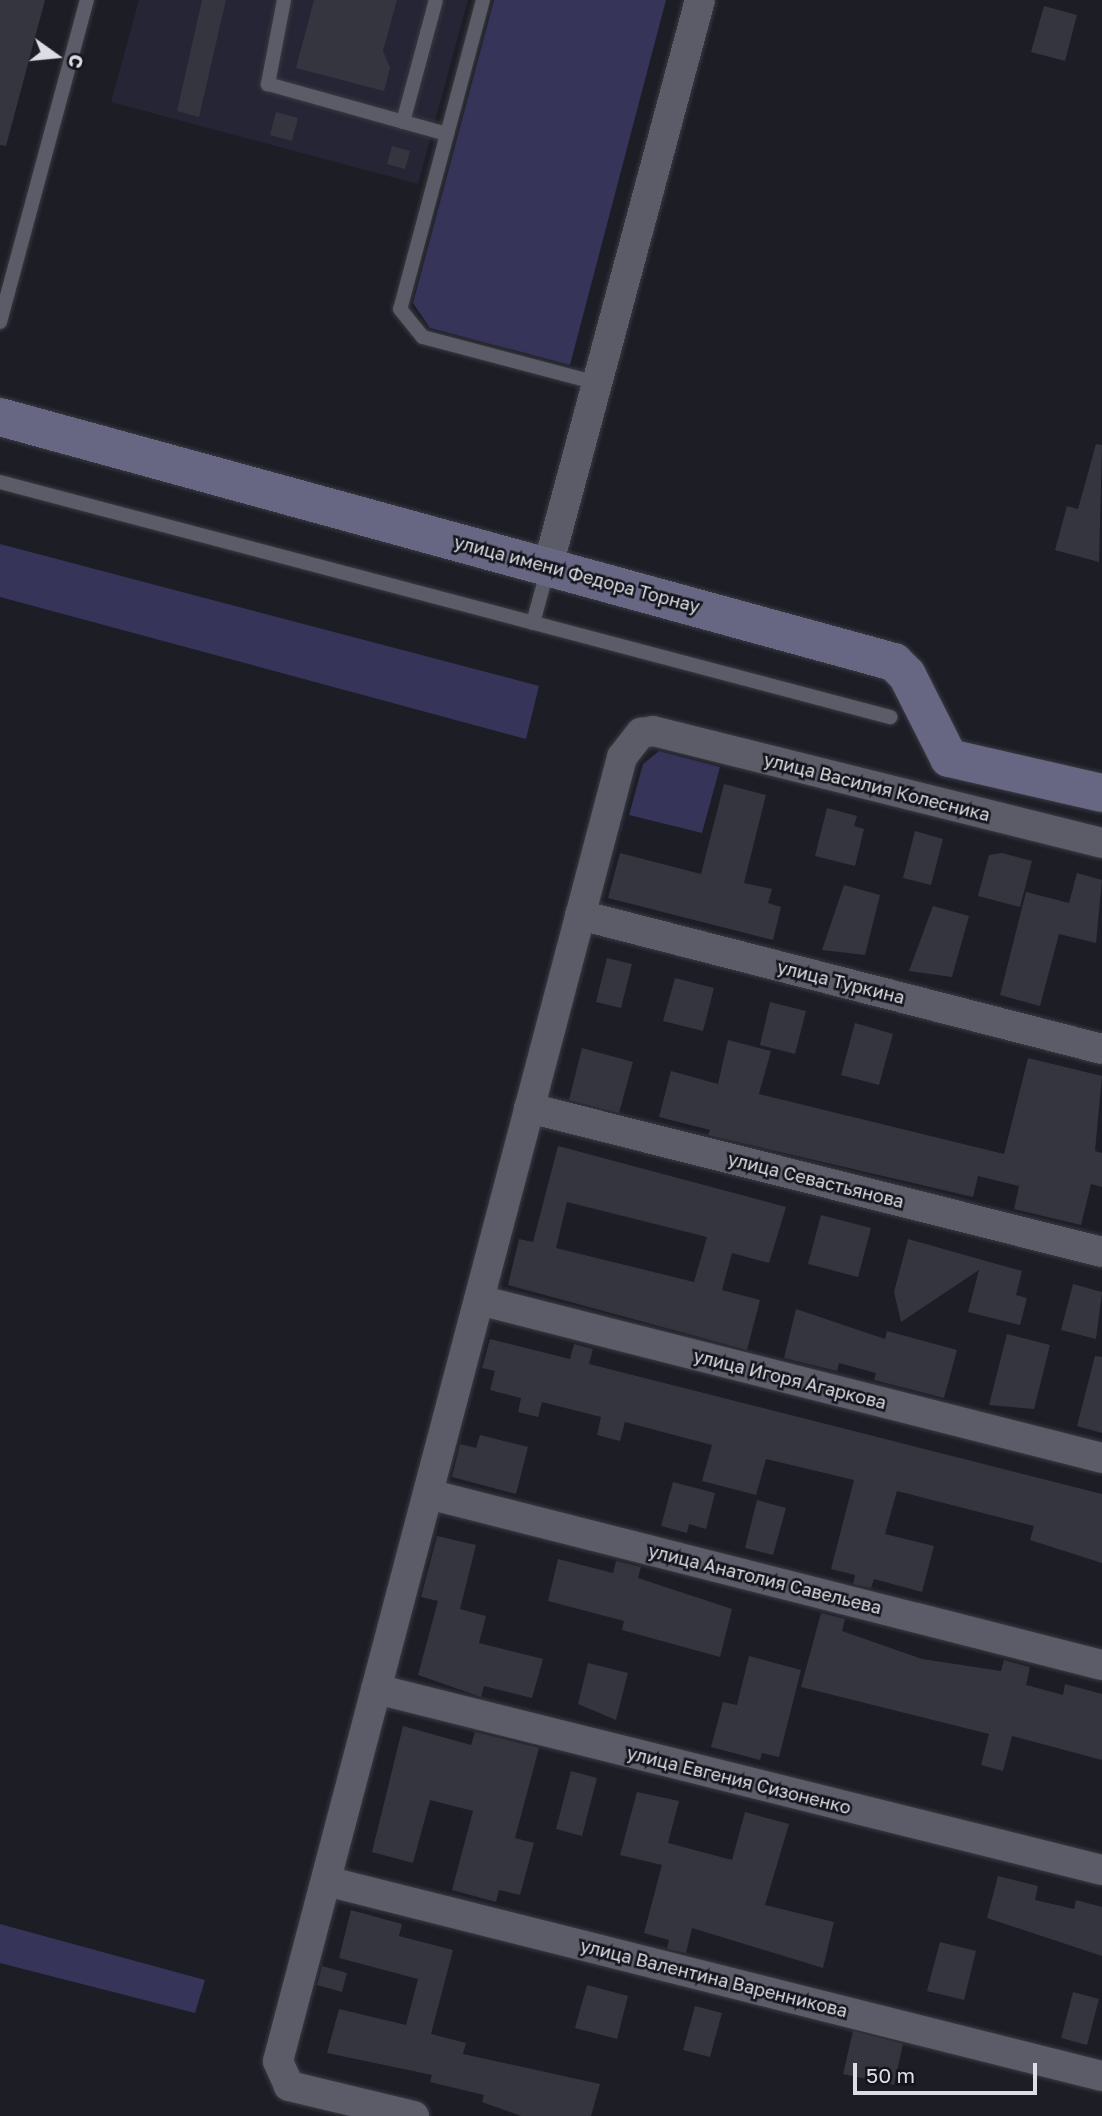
<!DOCTYPE html>
<html>
<head>
<meta charset="utf-8">
<style>
  body { margin:0 }
  #map { position:relative; width:1102px; height:2116px; overflow:hidden; background:#1d1d26; font-family:"Golos Text",sans-serif }
  div>[style] { position:absolute }
  .built>* { inset:0; background:#252535 }
  .green>* { inset:0; background:#363459 }
  .building>* { inset:0; background:#35353f }
  .roads { filter:drop-shadow(0 0 2px #3a3a42) drop-shadow(0 0 2px #3a3a42) }
  .lane>* { height:14px; margin:-7px; padding:0 7px; transform-origin:7px; border-radius:7px; background:#5c5c68 }
  .street>* { height:30px; margin:-15px; padding:0 15px; transform-origin:15px; border-radius:15px; background:#5c5c68 }
  .secondary>* { height:38px; margin:-19px; padding:0 19px; transform-origin:19px; border-radius:19px; background:#686783 }
  span { translate:-50% -50%; white-space:nowrap; text-align:center; line-height:1.15; -webkit-text-stroke:5px #14141d; paint-order:stroke }
  .street-label { font-size:18px; color:#dddde4 }
  .north { position:absolute; left:21px; top:21px; width:70px; height:70px; -webkit-text-stroke:5px #14141d; paint-order:stroke; rotate:105deg; font-size:19px; font-weight:700; line-height:28px; text-align:center; color:#dddde4 }
  .north::after { content:''; display:block; margin:auto; width:24px; height:32px; background:#dddde4; clip-path:polygon(50% 0,100% 100%,50% 72%,0 100%) }
  .scale { position:absolute; left:853px; top:2063px; width:184px; height:32px; box-sizing:border-box; border:4px solid #dddde4; border-top:0; padding-left:9px; font-size:21px; line-height:24px; white-space:nowrap; color:#dddde4; -webkit-text-stroke:5px #14141d; paint-order:stroke }
</style>
</head>
<body>
<div id="map">
  <div class="built">
    <i style="clip-path:polygon(139px 0,468px 0,418px 184px,111px 102px)"></i>
  </div>
  <div class="green">
    <i style="clip-path:polygon(494px 0,666px 0,570px 365px,430px 328px,413px 303px)"></i>
    <i style="clip-path:polygon(0 544px,539px 686px,526px 739px,0 597px)"></i>
    <i style="clip-path:polygon(659px 751px,720px 767px,702px 833px,629px 815px,643px 764px)"></i>
    <i style="clip-path:polygon(0 1924px,205px 1980px,195px 2013px,0 1963px)"></i>
  </div>
  <div class="building">
    <i style="clip-path:polygon(0 0,45px 0,6px 146px,0 145px)"></i>
    <i style="clip-path:polygon(202px 0,226px 0,199px 117px,177px 111px)"></i>
    <i style="clip-path:polygon(314px 0,397px 0,383px 51px,390px 68px,384px 91px,296px 68px)"></i>
    <i style="clip-path:polygon(1044px 6px,1077px 15px,1065px 61px,1031px 52px)"></i>
    <i style="clip-path:polygon(276px 112px,298px 118px,292px 141px,270px 135px)"></i>
    <i style="clip-path:polygon(392px 146px,410px 151px,405px 169px,387px 164px)"></i>
    <i style="clip-path:polygon(1096px 444px,1102px 445px,1099px 562px,1055px 550px,1067px 506px,1078px 509px)"></i>
    <i style="clip-path:polygon(724px 784px,766px 795px,744px 883px,772px 889px,768px 903px,781px 907px,773px 940px,608px 898px,620px 853px,701px 874px)"></i>
    <i style="clip-path:polygon(827px 808px,857px 816px,854px 826px,864px 829px,855px 866px,815px 856px)"></i>
    <i style="clip-path:polygon(915px 831px,943px 839px,931px 885px,903px 878px)"></i>
    <i style="clip-path:polygon(1002px 853px,1032px 861px,1020px 907px,978px 896px,989px 855px)"></i>
    <i style="clip-path:polygon(1077px 873px,1102px 880px,1096px 943px,1059px 934px,1040px 1006px,1000px 995px,1026px 892px,1069px 903px)"></i>
    <i style="clip-path:polygon(844px 885px,880px 895px,865px 955px,822px 950px)"></i>
    <i style="clip-path:polygon(933px 906px,969px 916px,952px 977px,909px 971px)"></i>
    <i style="clip-path:polygon(607px 958px,632px 964px,621px 1008px,596px 1002px)"></i>
    <i style="clip-path:polygon(675px 978px,714px 988px,703px 1031px,663px 1021px)"></i>
    <i style="clip-path:polygon(770px 1002px,806px 1011px,795px 1054px,760px 1045px)"></i>
    <i style="clip-path:polygon(855px 1023px,893px 1034px,879px 1085px,841px 1075px)"></i>
    <i style="clip-path:polygon(728px 1040px,771px 1051px,759px 1094px,1004px 1154px,1028px 1058px,1102px 1076px,1095px 1151px,1102px 1153px,1102px 1187px,1091px 1184px,1081px 1225px,1014px 1209px,1019px 1186px,978px 1176px,973px 1197px,708px 1135px,710px 1130px,659px 1117px,671px 1071px,718px 1084px)"></i>
    <i style="clip-path:polygon(582px 1048px,633px 1062px,619px 1113px,569px 1100px)"></i>
    <i style="clip-path:polygon(evenodd,558px 1146px,786px 1207px,769px 1263px,732px 1253px,722px 1290px,760px 1300px,747px 1350px,508px 1285px,519px 1239px,533px 1242px,558px 1146px,567px 1202px,707px 1237px,694px 1282px,556px 1248px,567px 1202px)"></i>
    <i style="clip-path:polygon(821px 1215px,871px 1228px,858px 1277px,808px 1264px)"></i>
    <i style="clip-path:polygon(908px 1239px,1022px 1271px,1016px 1295px,1027px 1298px,1020px 1325px,968px 1312px,979px 1270px,901px 1322px,894px 1292px)"></i>
    <i style="clip-path:polygon(1073px 1284px,1102px 1292px,1096px 1339px,1061px 1330px)"></i>
    <i style="clip-path:polygon(796px 1309px,885px 1339px,887px 1331px,957px 1350px,944px 1398px,874px 1380px,876px 1373px,839px 1363px,837px 1371px,784px 1358px)"></i>
    <i style="clip-path:polygon(1007px 1334px,1050px 1345px,1034px 1409px,989px 1405px)"></i>
    <i style="clip-path:polygon(490px 1339px,570px 1359px,574px 1344px,593px 1349px,589px 1364px,1102px 1494px,1102px 1563px,1030px 1540px,1034px 1526px,897px 1491px,885px 1534px,934px 1546px,922px 1592px,874px 1579px,871px 1588px,853px 1584px,855px 1575px,831px 1569px,854px 1480px,766px 1459px,756px 1495px,702px 1481px,712px 1445px,625px 1422px,620px 1441px,597px 1435px,601px 1417px,542px 1402px,538px 1417px,518px 1412px,521px 1398px,490px 1390px,495px 1371px,482px 1368px)"></i>
    <i style="clip-path:polygon(1095px 1356px,1102px 1357px,1102px 1433px,1077px 1426px)"></i>
    <i style="clip-path:polygon(480px 1435px,528px 1447px,516px 1494px,452px 1477px,460px 1444px,476px 1448px)"></i>
    <i style="clip-path:polygon(673px 1482px,715px 1493px,706px 1529px,689px 1524px,687px 1533px,661px 1526px)"></i>
    <i style="clip-path:polygon(757px 1500px,786px 1508px,773px 1555px,745px 1548px)"></i>
    <i style="clip-path:polygon(437px 1536px,476px 1545px,460px 1609px,486px 1616px,479px 1643px,543px 1659px,532px 1698px,484px 1686px,481px 1697px,418px 1675px,438px 1601px,421px 1597px)"></i>
    <i style="clip-path:polygon(558px 1559px,613px 1573px,616px 1561px,641px 1567px,638px 1578px,732px 1609px,720px 1657px,622px 1630px,624px 1621px,548px 1601px)"></i>
    <i style="clip-path:polygon(821px 1613px,845px 1619px,842px 1631px,922px 1659px,1001px 1671px,1004px 1660px,1030px 1667px,1026px 1685px,1063px 1695px,1065px 1684px,1102px 1694px,1102px 1760px,1012px 1736px,1003px 1771px,981px 1765px,989px 1734px,801px 1687px)"></i>
    <i style="clip-path:polygon(749px 1656px,801px 1670px,779px 1757px,762px 1753px,760px 1760px,711px 1747px,723px 1702px,737px 1705px)"></i>
    <i style="clip-path:polygon(588px 1663px,628px 1673px,616px 1720px,578px 1704px)"></i>
    <i style="clip-path:polygon(403px 1726px,471px 1745px,475px 1732px,539px 1748px,515px 1838px,534px 1843px,520px 1895px,499px 1890px,496px 1902px,452px 1890px,473px 1811px,430px 1800px,413px 1863px,372px 1852px)"></i>
    <i style="clip-path:polygon(571px 1771px,597px 1778px,582px 1836px,556px 1829px)"></i>
    <i style="clip-path:polygon(637px 1792px,679px 1801px,668px 1843px,732px 1860px,745px 1812px,789px 1824px,765px 1905px,834px 1922px,823px 1968px,692px 1928px,686px 1953px,667px 1949px,669px 1940px,644px 1933px,662px 1865px,620px 1855px)"></i>
    <i style="clip-path:polygon(998px 1876px,1038px 1886px,1035px 1900px,1074px 1909px,1076px 1900px,1102px 1907px,1102px 1956px,987px 1918px)"></i>
    <i style="clip-path:polygon(351px 1910px,402px 1924px,399px 1936px,453px 1950px,431px 2034px,466px 2043px,463px 2054px,600px 2084px,591px 2116px,521px 2116px,482px 2102px,484px 2095px,430px 2082px,432px 2075px,327px 2053px,339px 2009px,406px 2025px,418px 1979px,339px 1958px)"></i>
    <i style="clip-path:polygon(940px 1942px,976px 1951px,964px 2000px,927px 1991px)"></i>
    <i style="clip-path:polygon(322px 1966px,347px 1973px,342px 1992px,317px 1985px)"></i>
    <i style="clip-path:polygon(587px 1985px,628px 1996px,617px 2039px,575px 2028px)"></i>
    <i style="clip-path:polygon(1073px 1992px,1099px 1999px,1087px 2045px,1061px 2038px)"></i>
    <i style="clip-path:polygon(695px 2006px,722px 2013px,710px 2057px,683px 2050px)"></i>
    <i style="clip-path:polygon(853px 2031px,903px 2044px,894px 2085px,843px 2074px)"></i>
  </div>
  <div class="roads">
    <div class="lane">
      <i style="left:284px;top:0;width:86px;rotate:100.8deg"></i>
      <i style="left:268px;top:84px;width:186px;rotate:15.6deg"></i>
      <i style="left:483px;top:0;width:320px;rotate:105deg"></i>
      <i style="left:400px;top:309px;width:36px;rotate:51deg"></i>
      <i style="left:423px;top:337px;width:180px;rotate:14.8deg"></i>
      <i style="left:403px;top:122px;width:126px;rotate:-74.9deg"></i>
      <i style="left:0;top:322px;width:334px;rotate:-74.9deg"></i>
      <i style="left:0;top:482px;width:921px;rotate:14.79deg"></i>
      <i style="left:533px;top:623px;width:57px;rotate:-74.7deg"></i>
    </div>
    <div class="street">
      <i style="left:548px;top:566px;width:586px;rotate:-74.97deg"></i>
      <i style="left:580px;top:915px;width:539px;rotate:14.4deg"></i>
      <i style="left:529px;top:1108px;width:591px;rotate:14.11deg"></i>
      <i style="left:479px;top:1300px;width:643px;rotate:14.23deg"></i>
      <i style="left:428px;top:1494px;width:695px;rotate:14.24deg"></i>
      <i style="left:376px;top:1689px;width:748px;rotate:14deg"></i>
      <i style="left:326px;top:1881px;width:800px;rotate:14.11deg"></i>
      <i style="left:414px;top:2116px;width:129px;rotate:-166.5deg"></i>
      <i style="left:289px;top:2086px;width:27px;rotate:-114deg"></i>
      <i style="left:278px;top:2061px;width:1349px;rotate:-75.22deg"></i>
      <i style="left:622px;top:757px;width:31px;rotate:-52deg"></i>
      <i style="left:641px;top:733px;width:12px;rotate:-9deg"></i>
      <i style="left:653px;top:731px;width:463px;rotate:14deg"></i>
    </div>
    <div class="secondary">
      <i style="left:0;top:417px;width:927px;rotate:15.33deg"></i>
      <i style="left:894px;top:662px;width:18px;rotate:45deg"></i>
      <i style="left:907px;top:675px;width:93px;rotate:63.2deg"></i>
      <i style="left:949px;top:758px;width:157px;rotate:12.9deg"></i>
    </div>
  </div>
  <div class="street-label">
    <span style="left:577px;top:574px;rotate:15deg">улица имени Федора Торнау</span>
    <span style="left:877px;top:787px;rotate:14deg">улица Василия Колесника</span>
    <span style="left:841px;top:982px;rotate:14deg">улица Туркина</span>
    <span style="left:816px;top:1180px;rotate:14deg">улица Севастьянова</span>
    <span style="left:790px;top:1379px;rotate:14deg">улица Игоря Агаркова</span>
    <span style="left:765px;top:1579px;rotate:14deg">улица Анатолия Савельева</span>
    <span style="left:739px;top:1780px;rotate:14deg">улица Евгения Сизоненко</span>
    <span style="left:714px;top:1978px;rotate:14deg">улица Валентина Варенникова</span>
  </div>
  <div class="north">С</div>
  <div class="scale">50 m</div>
</div>
</body>
</html>
